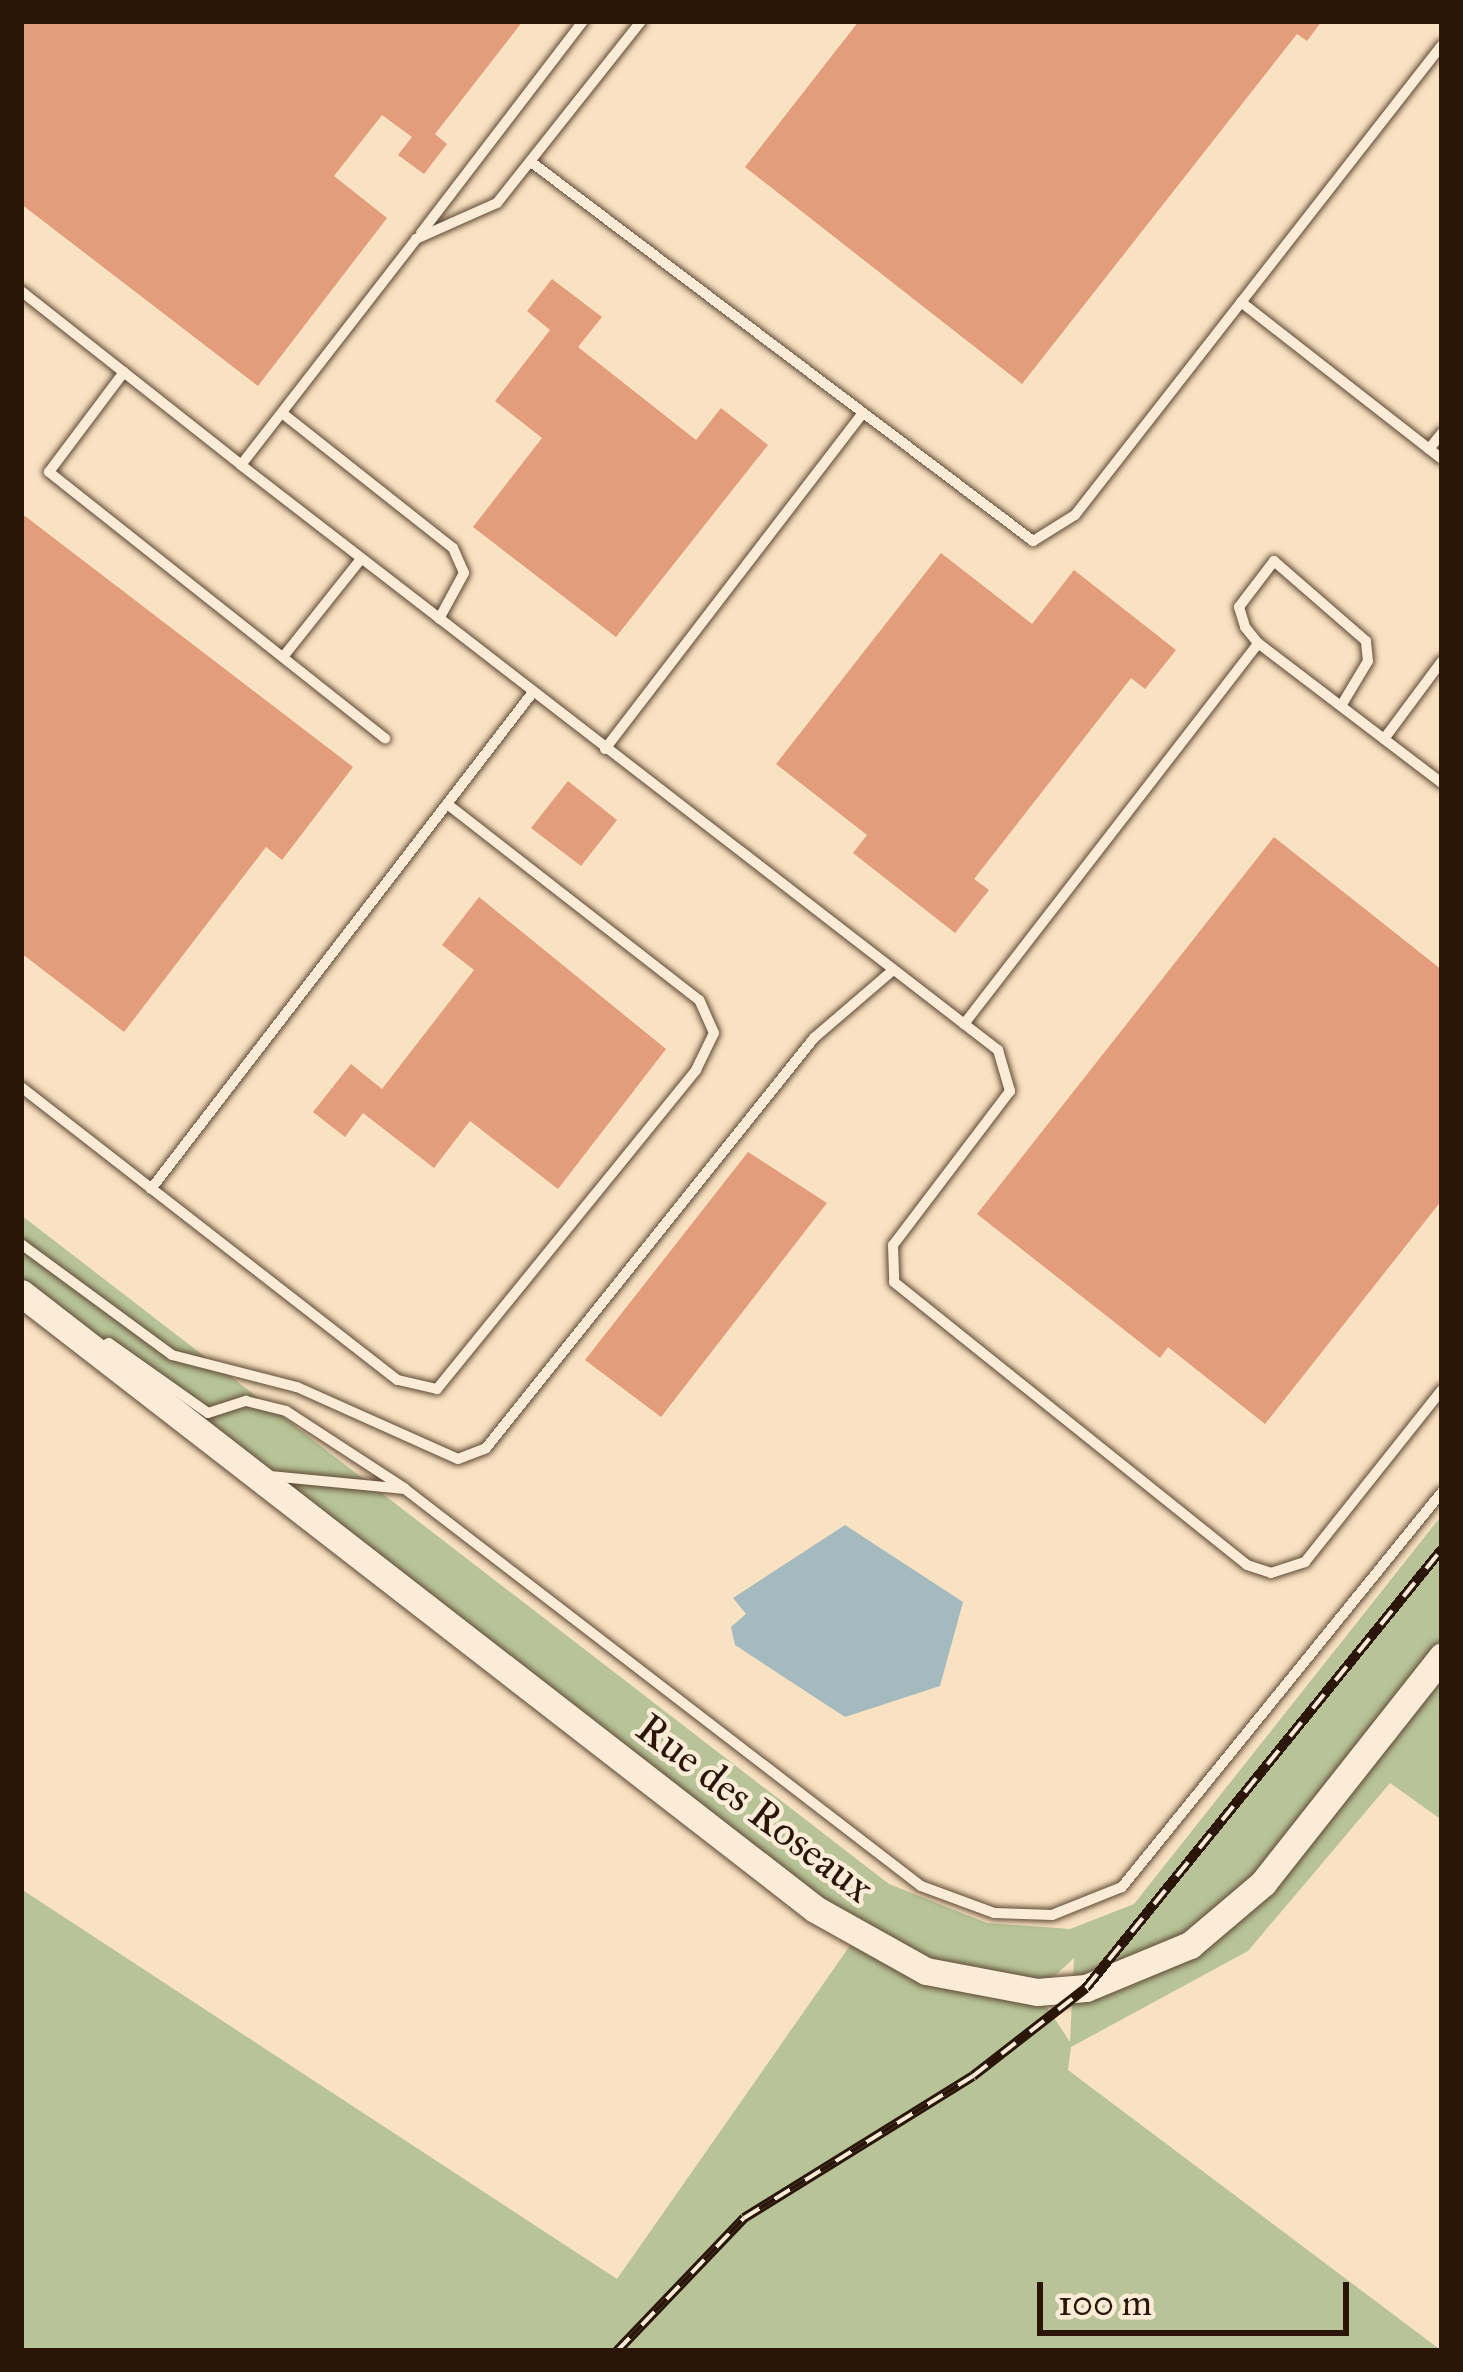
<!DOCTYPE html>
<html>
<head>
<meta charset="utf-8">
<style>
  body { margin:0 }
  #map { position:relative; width:1463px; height:2372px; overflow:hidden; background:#f9e2c1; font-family:"IM FELL Great Primer",serif }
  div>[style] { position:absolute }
  .green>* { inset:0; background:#b8c498 }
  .water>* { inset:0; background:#a4babf }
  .building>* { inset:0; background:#e39d7c }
  .roads { filter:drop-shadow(0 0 3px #5e4835) drop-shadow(0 0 3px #5e4835) }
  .service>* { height:10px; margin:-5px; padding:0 5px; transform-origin:5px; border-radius:5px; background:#fbecd7 }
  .tertiary>* { height:27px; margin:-13.5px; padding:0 13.5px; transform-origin:13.5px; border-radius:13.5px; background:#fbecd7 }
  .rail>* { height:10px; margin-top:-5px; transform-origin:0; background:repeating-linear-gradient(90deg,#fbecd7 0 18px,#2a1506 0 36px); box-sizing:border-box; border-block:3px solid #2a1506 }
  span { translate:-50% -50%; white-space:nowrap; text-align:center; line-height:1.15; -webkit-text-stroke:9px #fbecd7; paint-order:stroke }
  .street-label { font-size:42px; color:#2a1506 }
  .frame { position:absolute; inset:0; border:24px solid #2a1506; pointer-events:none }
  .scale { position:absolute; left:1037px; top:2282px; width:312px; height:54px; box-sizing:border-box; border:6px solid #2a1506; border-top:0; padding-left:15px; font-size:36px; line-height:42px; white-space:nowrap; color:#2a1506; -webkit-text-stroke:9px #fbecd7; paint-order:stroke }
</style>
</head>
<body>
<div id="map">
  <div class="green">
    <i style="clip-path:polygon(evenodd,21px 1215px,889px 1884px,987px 1923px,1070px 1929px,1134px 1904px,1442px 1515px,1442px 1820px,1390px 1783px,1248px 1951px,1071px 2047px,1068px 2070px,1442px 2351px,21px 2351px,21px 1889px,617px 2279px,856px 1937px,21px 1293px,21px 1215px,1074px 1958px,1070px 2042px,1037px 1992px,1074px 1958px)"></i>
  </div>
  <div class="water">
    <i style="clip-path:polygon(845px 1525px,963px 1602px,940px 1686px,845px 1717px,735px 1645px,731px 1627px,746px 1614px,733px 1598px)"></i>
  </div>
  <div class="building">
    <i style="clip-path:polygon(21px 21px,523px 21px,435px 134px,447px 144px,424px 174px,398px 155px,412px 137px,382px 115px,334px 176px,387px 218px,258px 386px,21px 204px)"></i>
    <i style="clip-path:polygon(859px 21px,1322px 21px,1307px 41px,1297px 34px,1022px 384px,745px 167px)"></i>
    <i style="clip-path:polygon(552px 279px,602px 317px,578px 347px,696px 440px,721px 408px,768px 445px,616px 637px,473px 527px,542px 438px,495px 401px,550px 330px,527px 311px)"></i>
    <i style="clip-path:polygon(21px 513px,353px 767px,282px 860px,266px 847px,124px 1032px,21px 953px)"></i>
    <i style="clip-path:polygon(941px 553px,1032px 624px,1074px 570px,1176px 650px,1145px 689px,1131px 678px,974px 879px,989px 890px,955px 933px,853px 853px,867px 835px,776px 764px)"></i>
    <i style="clip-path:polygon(568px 781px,617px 820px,581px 866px,531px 828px)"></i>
    <i style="clip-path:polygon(1274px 837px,1442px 970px,1442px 1200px,1265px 1424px,1168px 1347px,1160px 1358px,977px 1214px)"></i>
    <i style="clip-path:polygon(479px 897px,666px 1049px,558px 1189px,470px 1121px,434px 1168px,363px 1113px,345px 1137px,313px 1112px,351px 1064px,382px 1089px,474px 970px,442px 945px)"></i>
    <i style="clip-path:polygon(748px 1152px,827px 1203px,661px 1417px,585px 1360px)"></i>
  </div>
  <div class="roads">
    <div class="service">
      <i style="left:531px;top:162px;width:629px;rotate:37.05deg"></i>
      <i style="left:1033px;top:541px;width:49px;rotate:-31.8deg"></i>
      <i style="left:1075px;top:515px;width:596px;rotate:-52.02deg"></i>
      <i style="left:421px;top:233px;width:267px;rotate:-52.6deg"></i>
      <i style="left:21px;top:291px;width:280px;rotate:38.3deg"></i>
      <i style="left:241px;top:465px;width:286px;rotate:-52.2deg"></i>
      <i style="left:416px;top:239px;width:89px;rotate:-24deg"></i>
      <i style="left:497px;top:203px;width:232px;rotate:-51.6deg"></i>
      <i style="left:1241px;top:302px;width:255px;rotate:38deg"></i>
      <i style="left:124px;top:372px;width:125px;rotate:126.9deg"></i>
      <i style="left:49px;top:472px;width:429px;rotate:38.4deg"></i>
      <i style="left:282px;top:413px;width:218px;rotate:38.3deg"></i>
      <i style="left:453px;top:548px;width:27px;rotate:66deg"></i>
      <i style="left:464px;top:573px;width:52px;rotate:118.5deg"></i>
      <i style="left:1429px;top:449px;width:21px;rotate:-51deg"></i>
      <i style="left:241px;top:465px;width:957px;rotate:37.7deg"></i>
      <i style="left:998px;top:1050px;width:43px;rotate:73.7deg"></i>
      <i style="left:1010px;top:1091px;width:193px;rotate:127.2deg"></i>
      <i style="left:893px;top:1245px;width:37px;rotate:88deg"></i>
      <i style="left:894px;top:1282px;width:452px;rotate:38.7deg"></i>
      <i style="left:1247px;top:1565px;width:25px;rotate:18deg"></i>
      <i style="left:1271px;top:1573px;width:36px;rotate:-18deg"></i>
      <i style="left:1305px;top:1562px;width:220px;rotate:-51.5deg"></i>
      <i style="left:283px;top:657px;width:125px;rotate:-51.5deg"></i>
      <i style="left:1341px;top:706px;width:52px;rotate:-59deg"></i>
      <i style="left:1368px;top:661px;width:20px;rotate:-96deg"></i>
      <i style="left:1366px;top:641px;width:122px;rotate:-139deg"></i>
      <i style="left:1274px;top:561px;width:58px;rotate:127.3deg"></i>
      <i style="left:1239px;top:607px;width:21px;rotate:73deg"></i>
      <i style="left:1245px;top:627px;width:21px;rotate:51deg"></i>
      <i style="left:1258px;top:643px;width:231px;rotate:37.3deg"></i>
      <i style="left:1384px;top:739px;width:97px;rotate:-53.4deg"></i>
      <i style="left:605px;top:749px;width:419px;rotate:-52.5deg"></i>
      <i style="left:964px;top:1024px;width:481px;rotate:-52.3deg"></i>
      <i style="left:21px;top:1087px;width:477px;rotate:37.9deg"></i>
      <i style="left:398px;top:1380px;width:40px;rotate:13deg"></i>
      <i style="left:437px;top:1389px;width:411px;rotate:-50.9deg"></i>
      <i style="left:696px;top:1070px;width:41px;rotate:-64.1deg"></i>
      <i style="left:714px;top:1033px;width:36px;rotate:-114deg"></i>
      <i style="left:699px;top:1000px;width:319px;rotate:-142.1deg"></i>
      <i style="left:151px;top:1189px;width:627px;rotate:-52.45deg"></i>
      <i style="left:21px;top:1244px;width:187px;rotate:36.3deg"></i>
      <i style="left:172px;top:1355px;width:129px;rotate:14.4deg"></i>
      <i style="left:297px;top:1387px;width:176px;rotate:24.1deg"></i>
      <i style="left:458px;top:1459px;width:30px;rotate:-21deg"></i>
      <i style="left:486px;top:1448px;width:525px;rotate:-51.34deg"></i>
      <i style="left:814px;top:1038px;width:104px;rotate:-40.7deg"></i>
      <i style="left:97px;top:1349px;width:13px;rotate:-27deg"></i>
      <i style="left:109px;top:1343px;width:121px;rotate:35.3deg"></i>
      <i style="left:208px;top:1413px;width:40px;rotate:-18deg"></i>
      <i style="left:246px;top:1401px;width:41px;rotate:14deg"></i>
      <i style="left:286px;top:1411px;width:141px;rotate:33.1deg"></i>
      <i style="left:270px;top:1476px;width:136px;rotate:5.5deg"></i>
      <i style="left:405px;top:1489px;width:651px;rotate:37.57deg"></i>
      <i style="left:921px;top:1886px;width:78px;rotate:20.3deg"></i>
      <i style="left:994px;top:1913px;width:58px;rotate:2deg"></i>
      <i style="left:1052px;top:1915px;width:75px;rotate:-21.8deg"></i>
      <i style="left:1122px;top:1887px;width:508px;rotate:-50.99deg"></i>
    </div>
    <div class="tertiary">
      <i style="left:21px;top:1293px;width:1005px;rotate:37.8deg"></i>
      <i style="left:815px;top:1909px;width:127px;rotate:29.2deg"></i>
      <i style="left:926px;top:1971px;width:113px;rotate:10.7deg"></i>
      <i style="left:1037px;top:1992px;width:49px;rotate:-4.7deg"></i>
      <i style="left:1086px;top:1988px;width:113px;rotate:-22.5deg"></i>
      <i style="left:1190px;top:1945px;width:96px;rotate:-40.3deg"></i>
      <i style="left:1263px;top:1883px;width:289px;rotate:-51.7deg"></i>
    </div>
  </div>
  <div class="rail">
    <i style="left:617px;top:2351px;width:184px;rotate:-46.3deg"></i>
    <i style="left:744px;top:2218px;width:269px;rotate:-31.8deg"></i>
    <i style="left:973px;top:2076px;width:143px;rotate:-37.9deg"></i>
    <i style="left:1086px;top:1988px;width:565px;rotate:-50.96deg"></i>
  </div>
  <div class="street-label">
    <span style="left:755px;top:1808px;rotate:37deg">Rue des Roseaux</span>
  </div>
  <div class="frame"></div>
  <div class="scale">100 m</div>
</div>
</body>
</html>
